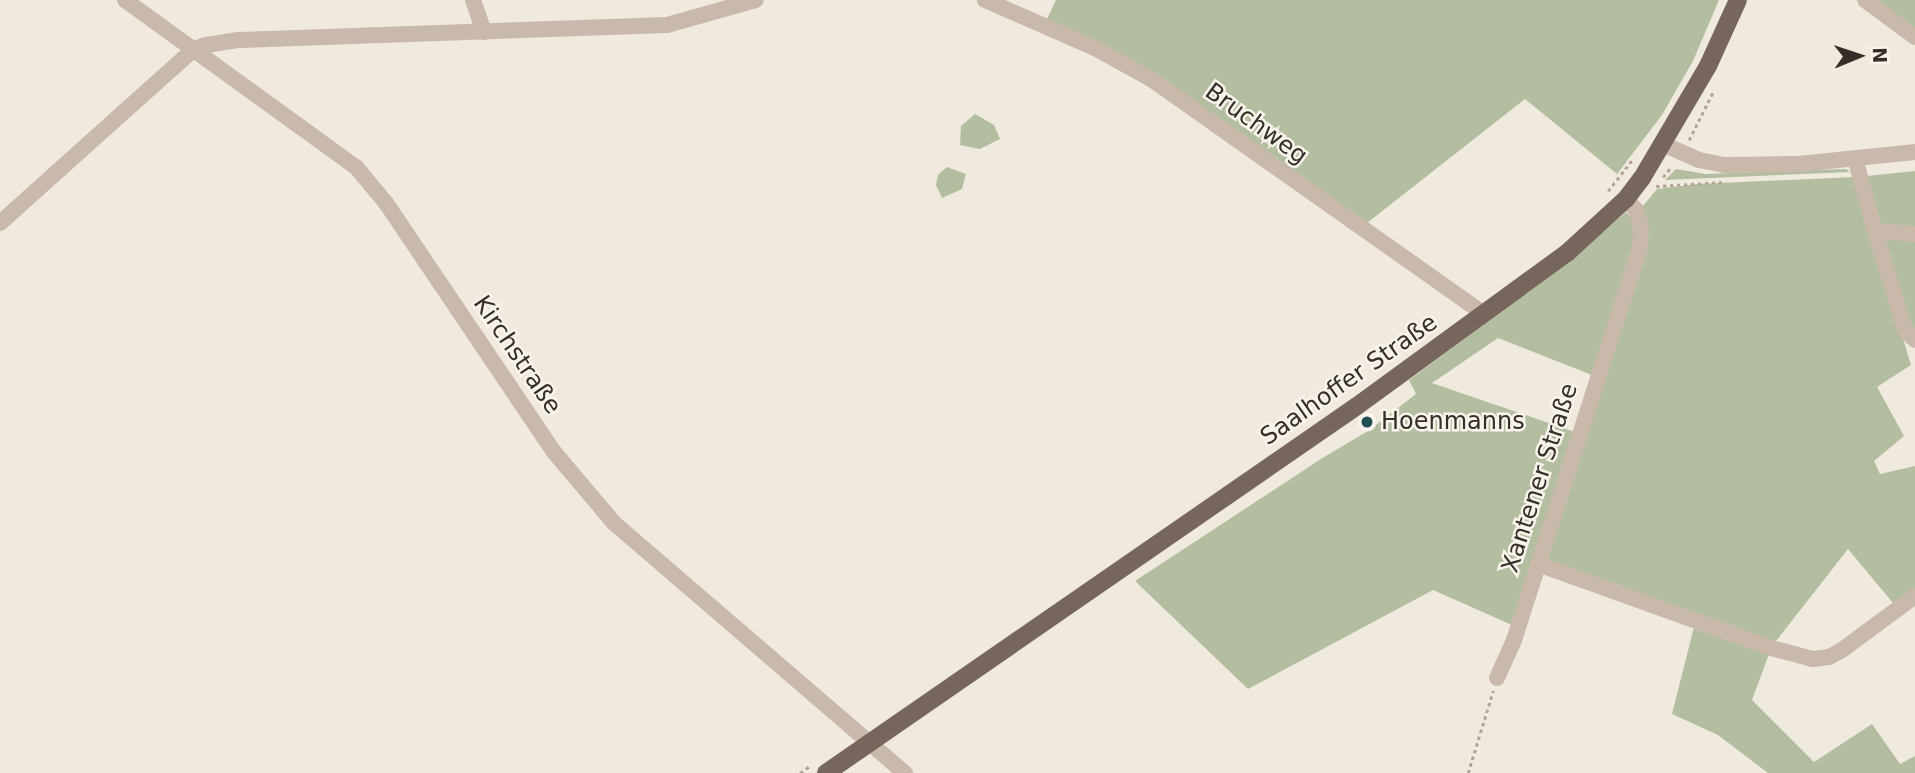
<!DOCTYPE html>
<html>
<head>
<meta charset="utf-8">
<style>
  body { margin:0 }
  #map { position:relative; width:1915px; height:773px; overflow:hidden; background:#f0e9de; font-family:"DejaVu Sans",sans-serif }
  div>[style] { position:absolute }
  .green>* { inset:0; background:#b3bea0 }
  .path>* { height:2.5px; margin-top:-1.25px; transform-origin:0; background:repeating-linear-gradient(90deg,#b3a496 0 3.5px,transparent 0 7px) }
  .minor>* { height:16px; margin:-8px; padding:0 8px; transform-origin:8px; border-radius:8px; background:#c8b9ab }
  .major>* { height:18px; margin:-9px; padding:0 9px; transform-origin:9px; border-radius:9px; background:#77665c }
  .dots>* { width:19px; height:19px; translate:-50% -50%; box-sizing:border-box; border:4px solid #f8f3eb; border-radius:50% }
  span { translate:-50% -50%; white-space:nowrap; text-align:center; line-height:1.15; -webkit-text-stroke:5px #f8f3eb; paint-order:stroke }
  .street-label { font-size:24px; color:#362e2a }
  .poi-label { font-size:24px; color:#362e2a }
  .left { translate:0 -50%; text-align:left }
  .north { position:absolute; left:1824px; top:21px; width:70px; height:70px; -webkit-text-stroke:5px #f8f3eb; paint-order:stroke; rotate:88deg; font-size:19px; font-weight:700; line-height:28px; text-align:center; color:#362e2a }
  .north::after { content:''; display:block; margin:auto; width:24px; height:32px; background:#362e2a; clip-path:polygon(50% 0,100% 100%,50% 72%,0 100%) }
</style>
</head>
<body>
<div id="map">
  <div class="green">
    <i style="clip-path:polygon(1056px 0,1719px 0,1693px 61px,1662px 115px,1617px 174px,1525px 99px,1367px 223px,1172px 85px,1046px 21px)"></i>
    <i style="clip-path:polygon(1872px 0,1915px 0,1915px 30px)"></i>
    <i style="clip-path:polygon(975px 114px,994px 125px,1000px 139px,980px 149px,960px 145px,961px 126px)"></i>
    <i style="clip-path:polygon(947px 167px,966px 174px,962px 189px,942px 198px,936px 185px,938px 175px)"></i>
    <i style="clip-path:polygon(1676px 169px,1706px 174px,1846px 169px,1850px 172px,1665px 180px)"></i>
    <i style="clip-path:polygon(1915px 171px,1915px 230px,1881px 225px,1867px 176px)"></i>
    <i style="clip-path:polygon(1854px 177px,1911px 365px,1877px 387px,1904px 436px,1874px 461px,1880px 474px,1915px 466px,1915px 589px,1893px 603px,1848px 549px,1776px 641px,1760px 641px,1549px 561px,1546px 556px,1603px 379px,1642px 207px,1657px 189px,1697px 184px)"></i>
    <i style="clip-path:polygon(1626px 212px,1635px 221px,1637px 242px,1592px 375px,1498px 338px,1432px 383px,1575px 432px,1512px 625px,1433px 590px,1248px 689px,1135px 581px,1324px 457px,1368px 431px,1416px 394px,1409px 380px,1551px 275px)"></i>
    <i style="clip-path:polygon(1884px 237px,1915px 239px,1915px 331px,1906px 314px)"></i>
    <i style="clip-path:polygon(1694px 627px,1769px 654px,1752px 700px,1814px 762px,1872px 724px,1900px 764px,1915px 756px,1915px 773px,1768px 773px,1718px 735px,1672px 714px)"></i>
  </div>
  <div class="path">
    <i style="left:1689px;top:140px;width:56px;rotate:-63.4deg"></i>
    <i style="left:1663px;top:177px;width:14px;rotate:-51deg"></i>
    <i style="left:1656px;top:186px;width:70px;rotate:-3.3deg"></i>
    <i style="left:1608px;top:191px;width:39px;rotate:-52deg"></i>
    <i style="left:800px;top:773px;width:14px;rotate:-36deg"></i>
    <i style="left:1468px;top:773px;width:86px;rotate:-73deg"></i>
  </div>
  <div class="minor">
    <i style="left:125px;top:0;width:285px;rotate:35.9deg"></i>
    <i style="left:356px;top:167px;width:47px;rotate:50.2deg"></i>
    <i style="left:386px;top:203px;width:300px;rotate:56deg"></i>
    <i style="left:554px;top:452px;width:93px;rotate:49.8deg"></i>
    <i style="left:614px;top:523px;width:384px;rotate:40.7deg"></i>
    <i style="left:473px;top:0;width:34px;rotate:71deg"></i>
    <i style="left:985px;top:0;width:122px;rotate:23.6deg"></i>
    <i style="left:1097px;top:49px;width:62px;rotate:29.1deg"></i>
    <i style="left:1151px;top:79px;width:408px;rotate:35.2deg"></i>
    <i style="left:1865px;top:0;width:62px;rotate:36.5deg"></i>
    <i style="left:1663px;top:144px;width:39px;rotate:24deg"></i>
    <i style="left:1699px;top:160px;width:25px;rotate:11deg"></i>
    <i style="left:1724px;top:165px;width:75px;rotate:-0.8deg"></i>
    <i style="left:1799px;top:164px;width:117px;rotate:-5.9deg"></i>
    <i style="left:1855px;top:158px;width:76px;rotate:74.7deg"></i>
    <i style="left:1875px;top:231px;width:40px;rotate:4.3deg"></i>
    <i style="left:0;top:223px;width:261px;rotate:-41.9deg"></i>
    <i style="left:194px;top:49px;width:13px;rotate:-18deg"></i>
    <i style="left:206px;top:45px;width:33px;rotate:-9deg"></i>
    <i style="left:239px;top:40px;width:428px;rotate:-2deg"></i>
    <i style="left:667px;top:25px;width:92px;rotate:-15.7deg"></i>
    <i style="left:1875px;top:231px;width:103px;rotate:73.1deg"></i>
    <i style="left:1905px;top:330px;width:14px;rotate:45deg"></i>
    <i style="left:1538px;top:564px;width:248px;rotate:19.8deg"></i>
    <i style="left:1771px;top:648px;width:43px;rotate:14.7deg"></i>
    <i style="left:1813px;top:659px;width:16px;rotate:-7deg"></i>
    <i style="left:1829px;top:657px;width:15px;rotate:-28deg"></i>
    <i style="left:1842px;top:650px;width:91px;rotate:-36.5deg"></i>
    <i style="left:1497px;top:678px;width:42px;rotate:-65.9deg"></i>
    <i style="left:1514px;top:640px;width:412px;rotate:-72.2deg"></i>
    <i style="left:1640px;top:248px;width:23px;rotate:-88deg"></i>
    <i style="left:1641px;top:225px;width:16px;rotate:-108deg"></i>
    <i style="left:1636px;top:210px;width:15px;rotate:-132deg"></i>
  </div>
  <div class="major">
    <i style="left:826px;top:773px;width:645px;rotate:-34.65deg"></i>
    <i style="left:1357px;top:406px;width:260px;rotate:-36.1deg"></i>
    <i style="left:1567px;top:253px;width:80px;rotate:-42.5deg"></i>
    <i style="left:1626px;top:199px;width:26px;rotate:-53deg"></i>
    <i style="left:1642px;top:178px;width:130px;rotate:-59.5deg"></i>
    <i style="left:1708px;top:66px;width:72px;rotate:-65.6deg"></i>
  </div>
  <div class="dots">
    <i style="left:1367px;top:422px;background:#234f54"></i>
  </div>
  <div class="street-label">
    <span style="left:1256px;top:124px;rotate:36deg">Bruchweg</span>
    <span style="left:517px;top:355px;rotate:56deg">Kirchstraße</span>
    <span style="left:1349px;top:380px;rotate:-35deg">Saalhoffer Straße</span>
    <span style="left:1540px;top:478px;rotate:-72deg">Xantener Straße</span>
  </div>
  <div class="poi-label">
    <span class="left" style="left:1381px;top:422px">Hoenmanns</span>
  </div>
  <div class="north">N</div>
</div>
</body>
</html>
